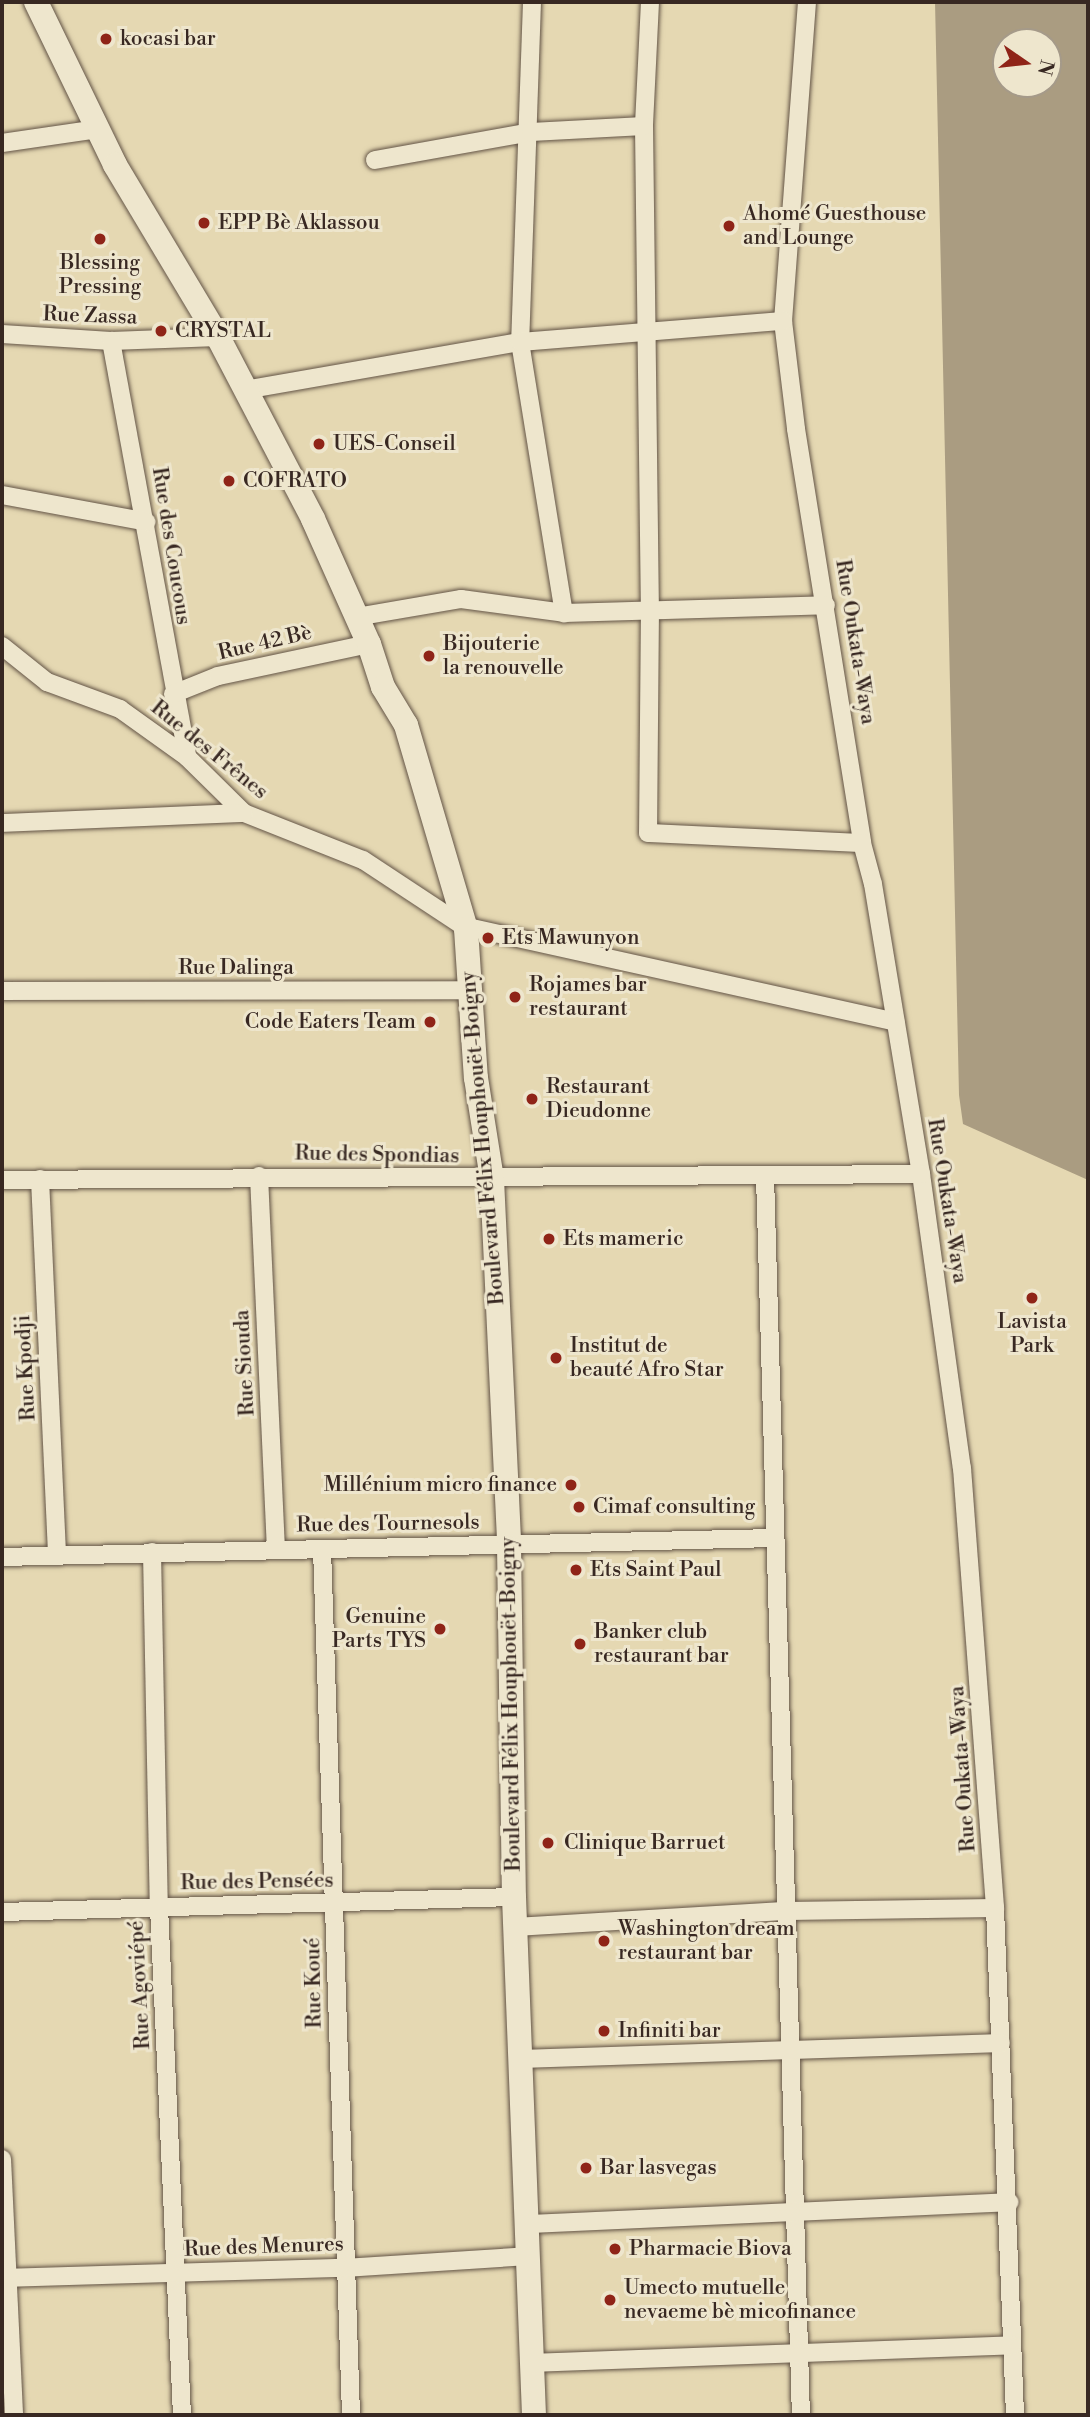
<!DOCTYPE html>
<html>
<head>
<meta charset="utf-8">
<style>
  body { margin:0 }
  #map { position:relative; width:1090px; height:2417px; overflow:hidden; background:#e5d8b2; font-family:"Libre Bodoni",serif }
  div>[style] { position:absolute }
  .water>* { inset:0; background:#aa9c81 }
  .roads { filter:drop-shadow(0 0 2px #635446) drop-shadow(0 0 2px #635446) }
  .street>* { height:18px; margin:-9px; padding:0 9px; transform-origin:9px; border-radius:9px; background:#eee6cd }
  .secondary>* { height:24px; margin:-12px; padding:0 12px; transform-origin:12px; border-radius:12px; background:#eee6cd }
  .dots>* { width:19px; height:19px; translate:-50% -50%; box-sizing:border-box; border:4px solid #eee6cd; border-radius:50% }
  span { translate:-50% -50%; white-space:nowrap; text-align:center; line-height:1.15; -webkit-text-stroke:6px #eee6cd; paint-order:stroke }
  .poi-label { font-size:21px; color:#382822 }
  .left { translate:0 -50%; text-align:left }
  .right { translate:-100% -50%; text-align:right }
  .street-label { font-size:21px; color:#382822 }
  .frame { position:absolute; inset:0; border:4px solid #382822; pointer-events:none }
  .north { position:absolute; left:992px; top:28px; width:70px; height:70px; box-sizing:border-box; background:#eee6cd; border:2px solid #a59a89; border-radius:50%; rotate:104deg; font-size:19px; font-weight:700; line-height:28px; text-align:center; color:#382822 }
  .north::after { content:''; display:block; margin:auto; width:24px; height:32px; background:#8f2418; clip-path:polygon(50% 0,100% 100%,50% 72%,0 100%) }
</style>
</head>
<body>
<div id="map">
  <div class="water">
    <i style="clip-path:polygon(evenodd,935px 2px,1088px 2px,1088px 1180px,963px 1124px,959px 1095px,935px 2px,1006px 42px,1048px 42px,1048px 84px,1006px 84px,1006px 42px)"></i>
  </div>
  <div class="roads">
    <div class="street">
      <i style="left:532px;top:2px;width:340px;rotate:92deg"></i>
      <i style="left:520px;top:342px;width:275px;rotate:80.8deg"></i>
      <i style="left:650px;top:2px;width:124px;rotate:92.8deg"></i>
      <i style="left:644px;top:126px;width:481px;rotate:89.3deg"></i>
      <i style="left:650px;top:607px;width:226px;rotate:90.5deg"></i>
      <i style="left:648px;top:833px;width:214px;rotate:2.7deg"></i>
      <i style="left:807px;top:2px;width:320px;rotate:94.3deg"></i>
      <i style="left:783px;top:321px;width:109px;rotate:83.1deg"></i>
      <i style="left:796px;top:429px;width:419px;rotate:80.9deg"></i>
      <i style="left:862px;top:843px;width:42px;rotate:75deg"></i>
      <i style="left:873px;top:884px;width:294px;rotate:80.6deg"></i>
      <i style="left:921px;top:1174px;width:297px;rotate:82.1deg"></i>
      <i style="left:962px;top:1468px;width:441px;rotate:85.7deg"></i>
      <i style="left:995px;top:1908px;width:507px;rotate:87.74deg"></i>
      <i style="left:2px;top:143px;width:97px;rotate:-8.3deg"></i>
      <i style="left:375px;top:160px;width:158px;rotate:-10.2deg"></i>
      <i style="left:531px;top:132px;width:113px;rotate:-3deg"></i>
      <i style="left:2px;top:334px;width:109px;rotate:3.7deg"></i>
      <i style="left:111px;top:341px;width:107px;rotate:-2.1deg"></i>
      <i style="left:111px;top:341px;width:423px;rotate:79.6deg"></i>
      <i style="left:244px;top:390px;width:280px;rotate:-9.9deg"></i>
      <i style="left:520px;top:342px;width:264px;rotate:-4.6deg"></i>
      <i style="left:2px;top:495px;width:147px;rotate:10.5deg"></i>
      <i style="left:356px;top:617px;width:107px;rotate:-9.7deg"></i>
      <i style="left:461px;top:599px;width:104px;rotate:7.7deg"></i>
      <i style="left:564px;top:613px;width:262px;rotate:-1.7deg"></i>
      <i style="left:2px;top:646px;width:58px;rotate:38.7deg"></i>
      <i style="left:47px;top:682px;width:78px;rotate:20.3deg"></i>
      <i style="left:120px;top:709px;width:82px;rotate:35.6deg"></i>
      <i style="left:187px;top:757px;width:80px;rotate:44.5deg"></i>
      <i style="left:244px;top:813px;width:128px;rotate:21.6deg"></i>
      <i style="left:363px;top:860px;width:120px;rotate:33.4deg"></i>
      <i style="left:463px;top:926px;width:443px;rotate:12.5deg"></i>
      <i style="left:173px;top:694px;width:48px;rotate:-21.8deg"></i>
      <i style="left:218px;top:676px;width:154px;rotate:-12deg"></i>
      <i style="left:2px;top:823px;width:242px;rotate:-2.4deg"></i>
      <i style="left:2px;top:991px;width:468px;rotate:-0.1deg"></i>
      <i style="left:259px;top:1176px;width:372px;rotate:87.4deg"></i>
      <i style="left:765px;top:1176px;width:1240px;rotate:88.34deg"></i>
      <i style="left:40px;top:1179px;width:376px;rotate:87.4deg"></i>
      <i style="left:2px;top:1180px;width:919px;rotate:-0.37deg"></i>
      <i style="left:322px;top:1549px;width:866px;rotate:88.08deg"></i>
      <i style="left:152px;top:1552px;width:355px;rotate:88.9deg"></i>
      <i style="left:159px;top:1907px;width:509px;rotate:87.41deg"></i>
      <i style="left:2px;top:1557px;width:773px;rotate:-1.41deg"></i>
      <i style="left:2px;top:1912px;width:512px;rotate:-1.68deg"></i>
      <i style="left:515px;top:1927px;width:273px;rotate:-3.4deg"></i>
      <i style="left:788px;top:1911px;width:207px;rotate:-0.8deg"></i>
      <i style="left:522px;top:2059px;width:479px;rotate:-1.9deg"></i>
      <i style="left:2px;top:2159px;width:256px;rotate:87.3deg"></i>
      <i style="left:528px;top:2224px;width:482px;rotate:-2.6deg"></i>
      <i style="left:2px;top:2278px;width:342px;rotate:-1.7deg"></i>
      <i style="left:344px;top:2268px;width:184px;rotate:-3.7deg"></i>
      <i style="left:532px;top:2363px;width:480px;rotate:-2.1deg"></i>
    </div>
    <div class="secondary">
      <i style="left:36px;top:2px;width:181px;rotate:64.1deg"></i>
      <i style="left:115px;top:165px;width:200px;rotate:59.1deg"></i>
      <i style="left:218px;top:337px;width:205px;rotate:62.4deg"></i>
      <i style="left:313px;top:519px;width:137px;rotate:65.9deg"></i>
      <i style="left:369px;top:644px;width:45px;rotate:72deg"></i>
      <i style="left:383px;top:687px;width:44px;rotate:58.8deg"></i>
      <i style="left:406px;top:725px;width:213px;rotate:73.6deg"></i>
      <i style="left:466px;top:929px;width:149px;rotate:86.2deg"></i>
      <i style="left:476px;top:1078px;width:102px;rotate:81deg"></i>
      <i style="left:492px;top:1179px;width:365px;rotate:87.3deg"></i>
      <i style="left:509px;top:1544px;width:353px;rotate:89.2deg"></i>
      <i style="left:514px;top:1897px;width:518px;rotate:87.79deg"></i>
    </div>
  </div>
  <div class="dots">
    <i style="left:106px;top:39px;background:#8f2418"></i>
    <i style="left:204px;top:223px;background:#8f2418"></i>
    <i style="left:729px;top:226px;background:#8f2418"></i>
    <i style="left:100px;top:239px;background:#8f2418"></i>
    <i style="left:161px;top:331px;background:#8f2418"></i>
    <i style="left:319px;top:444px;background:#8f2418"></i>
    <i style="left:229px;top:481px;background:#8f2418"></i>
    <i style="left:429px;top:656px;background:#8f2418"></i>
    <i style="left:488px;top:938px;background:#8f2418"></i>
    <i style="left:515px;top:997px;background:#8f2418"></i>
    <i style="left:430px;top:1022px;background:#8f2418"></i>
    <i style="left:532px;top:1099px;background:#8f2418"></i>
    <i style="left:549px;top:1239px;background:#8f2418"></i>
    <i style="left:1032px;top:1298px;background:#8f2418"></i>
    <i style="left:556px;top:1358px;background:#8f2418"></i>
    <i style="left:571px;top:1485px;background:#8f2418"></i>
    <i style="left:579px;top:1507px;background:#8f2418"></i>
    <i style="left:576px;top:1570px;background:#8f2418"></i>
    <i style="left:440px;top:1629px;background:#8f2418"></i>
    <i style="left:580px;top:1644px;background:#8f2418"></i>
    <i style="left:548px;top:1843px;background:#8f2418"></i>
    <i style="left:604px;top:1941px;background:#8f2418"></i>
    <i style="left:604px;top:2031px;background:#8f2418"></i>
    <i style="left:586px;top:2168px;background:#8f2418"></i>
    <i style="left:615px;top:2249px;background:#8f2418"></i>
    <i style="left:610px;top:2300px;background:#8f2418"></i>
  </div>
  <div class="poi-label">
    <span class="left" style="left:120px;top:39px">kocasi bar</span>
    <span class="left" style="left:743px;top:226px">Ahomé Guesthouse<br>and Lounge</span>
    <span class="left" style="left:218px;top:223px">EPP Bè Aklassou</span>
    <span style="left:100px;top:275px">Blessing<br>Pressing</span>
    <span class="left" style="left:175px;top:331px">CRYSTAL</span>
    <span class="left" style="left:333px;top:444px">UES-Conseil</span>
    <span class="left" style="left:243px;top:481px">COFRATO</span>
    <span class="left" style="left:443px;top:656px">Bijouterie<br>la renouvelle</span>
    <span class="left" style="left:502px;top:938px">Ets Mawunyon</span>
    <span class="left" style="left:529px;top:997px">Rojames bar<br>restaurant</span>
    <span class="right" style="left:416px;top:1022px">Code Eaters Team</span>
    <span class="left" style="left:546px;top:1099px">Restaurant<br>Dieudonne</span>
    <span class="left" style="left:563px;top:1239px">Ets mameric</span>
    <span style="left:1032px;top:1334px">Lavista<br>Park</span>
    <span class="left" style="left:570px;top:1358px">Institut de<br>beauté Afro Star</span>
    <span class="right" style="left:557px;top:1485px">Millénium micro finance</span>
    <span class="left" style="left:593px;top:1507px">Cimaf consulting</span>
    <span class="left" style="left:590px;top:1570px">Ets Saint Paul</span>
    <span class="right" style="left:426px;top:1629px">Genuine<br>Parts TYS</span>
    <span class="left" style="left:594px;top:1644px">Banker club<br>restaurant bar</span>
    <span class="left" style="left:564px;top:1843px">Clinique Barruet</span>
    <span class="left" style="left:618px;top:1941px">Washington dream<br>restaurant bar</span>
    <span class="left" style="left:618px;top:2031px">Infiniti bar</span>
    <span class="left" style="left:600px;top:2168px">Bar lasvegas</span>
    <span class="left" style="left:629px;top:2249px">Pharmacie Biova</span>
    <span class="left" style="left:624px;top:2300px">Umecto mutuelle<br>nevaeme bè micofinance</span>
  </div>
  <div class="street-label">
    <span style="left:90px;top:316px;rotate:2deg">Rue Zassa</span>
    <span style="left:171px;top:546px;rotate:81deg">Rue des Coucous</span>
    <span style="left:855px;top:642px;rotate:81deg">Rue Oukata-Waya</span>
    <span style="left:265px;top:643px;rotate:-13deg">Rue 42 Bè</span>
    <span style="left:209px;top:750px;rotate:39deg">Rue des Frênes</span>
    <span style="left:236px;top:968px">Rue Dalinga</span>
    <span style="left:483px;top:1138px;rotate:-95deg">Boulevard Félix Houphouët-Boigny</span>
    <span style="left:377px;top:1155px;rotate:1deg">Rue des Spondias</span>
    <span style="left:947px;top:1201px;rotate:81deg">Rue Oukata-Waya</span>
    <span style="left:245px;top:1363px;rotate:-93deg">Rue Siouda</span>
    <span style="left:26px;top:1368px;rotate:-93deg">Rue Kpodji</span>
    <span style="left:388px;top:1524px;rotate:-1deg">Rue des Tournesols</span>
    <span style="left:511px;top:1704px;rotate:-91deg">Boulevard Félix Houphouët-Boigny</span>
    <span style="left:963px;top:1769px;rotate:-94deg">Rue Oukata-Waya</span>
    <span style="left:257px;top:1882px;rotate:-1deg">Rue des Pensées</span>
    <span style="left:314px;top:1983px;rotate:-91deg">Rue Koué</span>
    <span style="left:140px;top:1985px;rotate:-93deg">Rue Agoviépé</span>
    <span style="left:264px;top:2247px;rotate:-2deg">Rue des Menures</span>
  </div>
  <div class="frame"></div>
  <div class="north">N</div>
</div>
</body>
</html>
